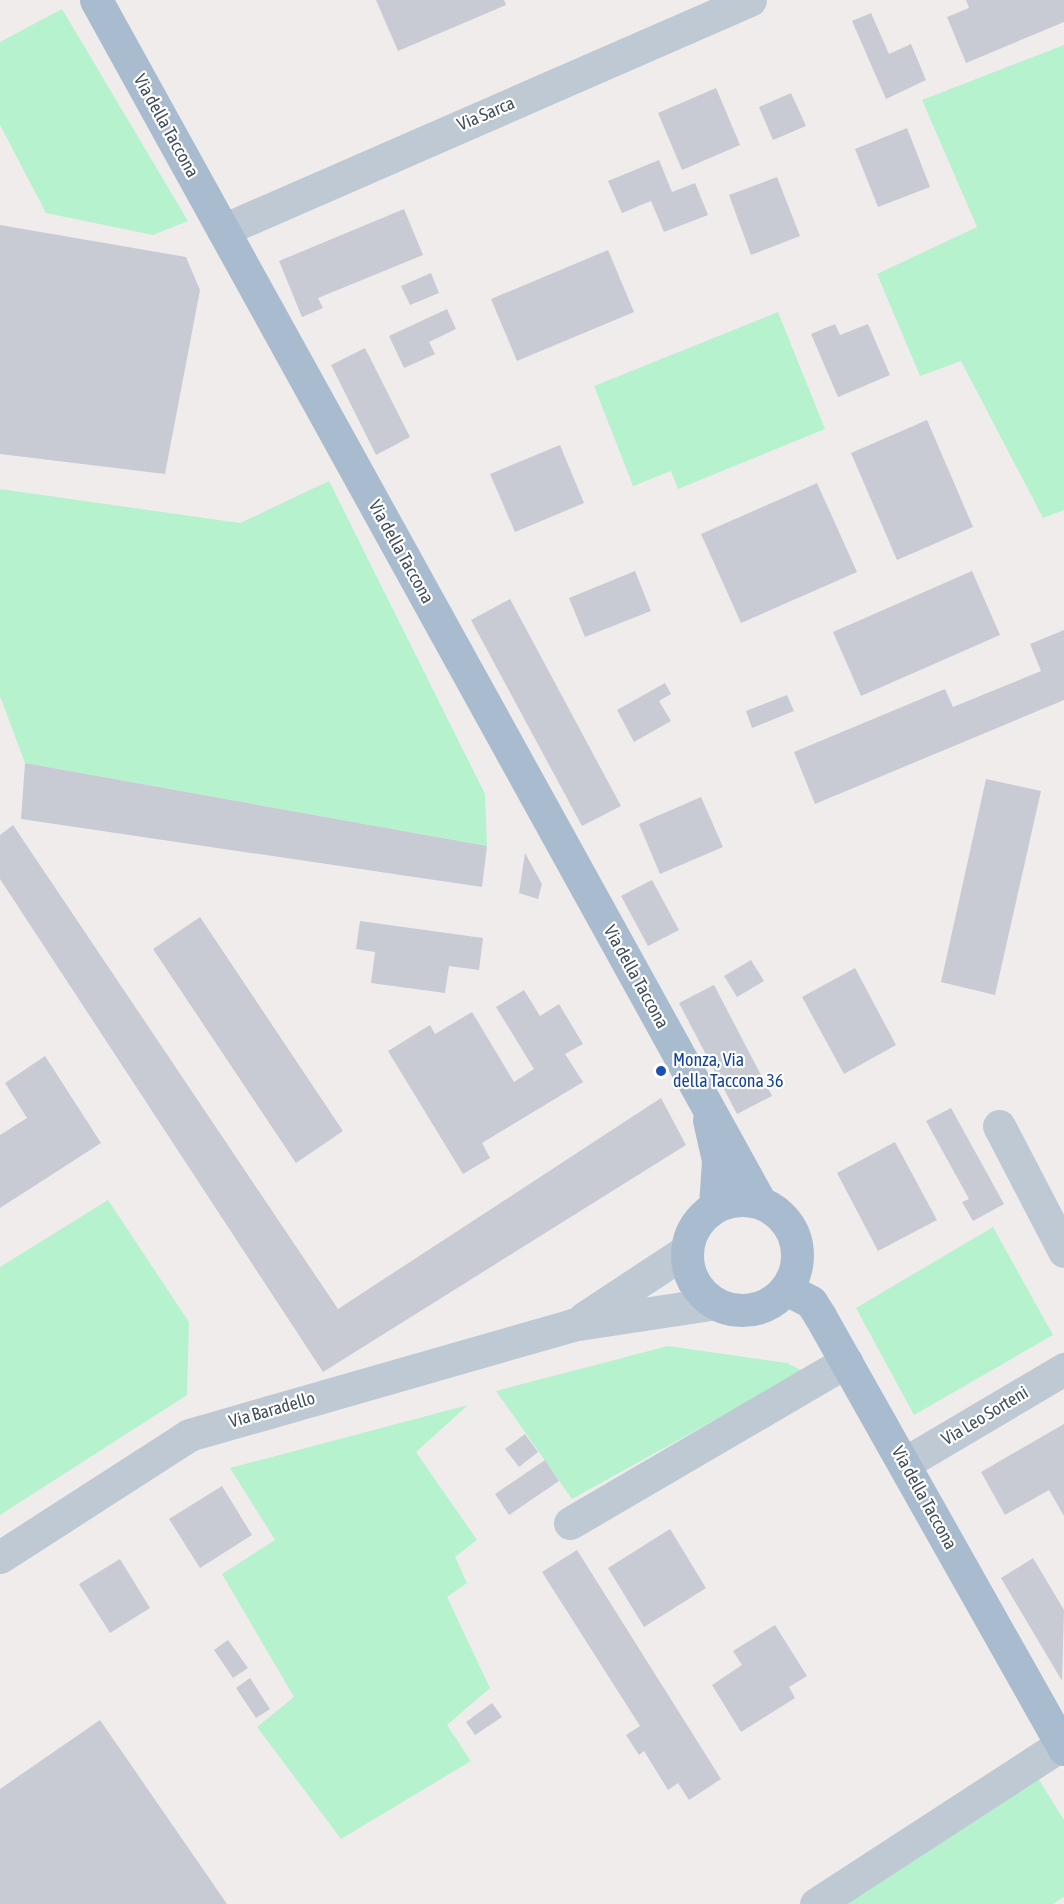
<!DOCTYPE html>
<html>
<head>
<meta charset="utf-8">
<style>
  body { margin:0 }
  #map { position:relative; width:1064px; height:1904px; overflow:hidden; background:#f0ecec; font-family:"Asap Condensed",sans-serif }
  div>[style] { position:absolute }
  .green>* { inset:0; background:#b6f2cd }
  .building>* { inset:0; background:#c8cbd3 }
  .minor>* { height:33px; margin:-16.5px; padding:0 16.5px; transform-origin:16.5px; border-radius:16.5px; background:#bec9d4 }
  .major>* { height:33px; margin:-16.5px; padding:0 16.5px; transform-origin:16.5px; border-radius:16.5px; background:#a9bccf }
  .major>.ring { margin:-16.5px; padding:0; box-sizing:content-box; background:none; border:33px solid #a9bccf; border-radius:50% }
  .dots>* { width:16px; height:16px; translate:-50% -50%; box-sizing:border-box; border:3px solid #fff; border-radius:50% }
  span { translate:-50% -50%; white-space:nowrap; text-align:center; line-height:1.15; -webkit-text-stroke:4.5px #fff; paint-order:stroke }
  .street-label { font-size:18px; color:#43505c }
  .transit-label { font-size:18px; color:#164399 }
  .left { translate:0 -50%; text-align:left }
</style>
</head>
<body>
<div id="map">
  <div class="green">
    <i style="clip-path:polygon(62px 9px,188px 221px,153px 235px,46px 213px,0 125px,0 42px)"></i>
    <i style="clip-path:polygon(1064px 45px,1064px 510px,1043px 518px,961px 361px,920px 376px,877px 274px,977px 227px,922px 100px)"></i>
    <i style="clip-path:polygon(778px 312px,825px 429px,678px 489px,671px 471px,633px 486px,594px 386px)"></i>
    <i style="clip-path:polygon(329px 481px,485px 794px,487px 846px,25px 763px,0 696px,0 489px,240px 523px)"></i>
    <i style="clip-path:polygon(108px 1200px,189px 1322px,187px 1395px,0 1515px,0 1267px)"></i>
    <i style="clip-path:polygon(993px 1227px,1053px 1335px,914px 1415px,856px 1308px)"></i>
    <i style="clip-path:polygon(668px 1346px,787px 1363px,803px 1371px,572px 1499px,496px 1391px)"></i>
    <i style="clip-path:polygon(468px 1405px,416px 1452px,477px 1540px,455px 1557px,467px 1583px,447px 1597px,490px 1688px,447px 1725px,471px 1761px,341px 1839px,257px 1727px,294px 1697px,222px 1574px,275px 1540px,230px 1468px)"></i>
    <i style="clip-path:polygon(1036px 1775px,1064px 1820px,1064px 1897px,1053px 1904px,840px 1904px)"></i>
  </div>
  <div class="building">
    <i style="clip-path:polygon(376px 0,504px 0,506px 5px,398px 51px)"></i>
    <i style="clip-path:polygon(966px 0,1064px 0,1064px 22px,966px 63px,947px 17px,969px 8px)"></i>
    <i style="clip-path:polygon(871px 13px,889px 54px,911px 44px,926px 80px,886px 99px,852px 21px)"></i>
    <i style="clip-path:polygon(716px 88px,740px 145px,682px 170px,658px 113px)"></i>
    <i style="clip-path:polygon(791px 93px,806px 126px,773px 140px,759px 107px)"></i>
    <i style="clip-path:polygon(907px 128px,930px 187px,878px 207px,855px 149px)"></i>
    <i style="clip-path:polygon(659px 160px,672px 192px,695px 183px,708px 215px,664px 232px,651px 201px,622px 213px,608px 181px)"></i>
    <i style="clip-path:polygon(777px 177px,800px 236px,751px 255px,729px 195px)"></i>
    <i style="clip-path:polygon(404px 209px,423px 255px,318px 298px,323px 308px,302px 317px,279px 261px)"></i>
    <i style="clip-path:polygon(0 225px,186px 257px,200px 290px,165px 474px,0 454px)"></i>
    <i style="clip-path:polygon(608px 250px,634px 312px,517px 361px,491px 299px)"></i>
    <i style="clip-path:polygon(431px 273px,439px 293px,410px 305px,401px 286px)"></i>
    <i style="clip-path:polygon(447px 309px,456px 329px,429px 342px,435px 354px,404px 368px,389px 336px)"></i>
    <i style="clip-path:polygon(835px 324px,840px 335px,868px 324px,890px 375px,838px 397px,811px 334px)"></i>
    <i style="clip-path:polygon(365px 348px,410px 437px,376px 455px,331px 365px)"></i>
    <i style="clip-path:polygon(927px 420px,973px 527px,897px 560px,851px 453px)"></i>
    <i style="clip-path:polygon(560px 445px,584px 503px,515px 532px,490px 474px)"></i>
    <i style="clip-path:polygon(817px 483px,857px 572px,741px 623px,701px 534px)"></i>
    <i style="clip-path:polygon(635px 571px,651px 611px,585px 637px,569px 598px)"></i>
    <i style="clip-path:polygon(972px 571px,1000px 635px,861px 696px,833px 632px)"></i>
    <i style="clip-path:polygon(510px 599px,621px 806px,582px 826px,471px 620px)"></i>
    <i style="clip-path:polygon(1064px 630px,1064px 700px,815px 804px,794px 752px,945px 689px,953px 707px,1041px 671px,1030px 644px)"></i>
    <i style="clip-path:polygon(665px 683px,671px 694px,659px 701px,671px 721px,634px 742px,617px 710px)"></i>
    <i style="clip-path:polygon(787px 695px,794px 711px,752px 728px,746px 711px)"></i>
    <i style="clip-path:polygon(25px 763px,487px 846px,482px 887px,21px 819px)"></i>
    <i style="clip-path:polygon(986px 779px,1041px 791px,995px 995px,941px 982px)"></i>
    <i style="clip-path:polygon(701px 797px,723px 847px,660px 874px,639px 824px)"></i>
    <i style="clip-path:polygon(13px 825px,338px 1309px,661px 1098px,686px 1145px,323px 1372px,0 879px,0 835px)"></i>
    <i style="clip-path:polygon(525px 853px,542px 884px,538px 899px,519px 893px)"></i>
    <i style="clip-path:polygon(652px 880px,679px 930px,648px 946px,621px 896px)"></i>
    <i style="clip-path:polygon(200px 917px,343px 1131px,296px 1163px,153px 949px)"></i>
    <i style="clip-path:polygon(360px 921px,483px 938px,479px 970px,449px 966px,445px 993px,371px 983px,375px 952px,356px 949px)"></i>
    <i style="clip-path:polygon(751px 960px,764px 981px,737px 997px,724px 976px)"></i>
    <i style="clip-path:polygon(855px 968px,896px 1045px,844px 1074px,802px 997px)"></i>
    <i style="clip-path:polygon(714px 985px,772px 1096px,737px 1114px,679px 1003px)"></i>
    <i style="clip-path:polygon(524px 990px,540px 1016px,559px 1004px,583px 1044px,565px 1054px,583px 1082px,482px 1143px,490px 1158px,463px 1174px,388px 1051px,430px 1025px,435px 1034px,472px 1012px,514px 1082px,534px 1069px,496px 1007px)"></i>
    <i style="clip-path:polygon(45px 1056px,101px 1143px,0 1208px,0 1135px,27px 1118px,5px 1083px)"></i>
    <i style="clip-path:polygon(951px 1108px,1004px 1204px,973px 1221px,962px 1202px,969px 1199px,926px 1121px)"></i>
    <i style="clip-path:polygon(895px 1142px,937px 1220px,878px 1251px,837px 1173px)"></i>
    <i style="clip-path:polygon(1064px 1424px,1064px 1516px,1049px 1490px,1005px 1515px,981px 1472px)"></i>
    <i style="clip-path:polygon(525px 1434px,538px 1452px,519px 1467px,505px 1449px)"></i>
    <i style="clip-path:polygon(545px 1460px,559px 1481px,509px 1515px,495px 1494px)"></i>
    <i style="clip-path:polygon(222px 1486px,252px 1535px,200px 1568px,169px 1519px)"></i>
    <i style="clip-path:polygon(670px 1529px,706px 1588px,644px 1627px,608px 1568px)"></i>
    <i style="clip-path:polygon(577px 1550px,721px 1779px,689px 1800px,678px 1783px,668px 1790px,644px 1751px,639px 1755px,626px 1735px,640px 1726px,542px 1572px)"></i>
    <i style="clip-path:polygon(1033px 1558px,1064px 1610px,1062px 1681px,1001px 1578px)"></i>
    <i style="clip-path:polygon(120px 1559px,150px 1608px,110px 1633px,79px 1584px)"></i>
    <i style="clip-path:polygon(775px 1625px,807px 1676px,789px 1687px,795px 1698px,741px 1732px,712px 1685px,742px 1665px,733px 1651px)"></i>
    <i style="clip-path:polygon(228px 1640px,248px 1668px,233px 1678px,214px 1650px)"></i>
    <i style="clip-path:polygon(250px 1678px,270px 1709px,256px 1718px,236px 1688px)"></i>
    <i style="clip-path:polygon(492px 1703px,502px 1717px,475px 1735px,466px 1722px)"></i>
    <i style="clip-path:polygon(100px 1720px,227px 1904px,0 1904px,0 1789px)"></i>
  </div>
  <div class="minor">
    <i style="left:223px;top:230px;width:575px;rotate:-23.58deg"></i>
    <i style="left:999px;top:1126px;width:141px;rotate:62.5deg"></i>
    <i style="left:584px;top:1318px;width:123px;rotate:-33.4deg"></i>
    <i style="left:905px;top:1463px;width:185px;rotate:-30.6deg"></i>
    <i style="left:570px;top:1523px;width:320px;rotate:-30.3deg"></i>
    <i style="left:0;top:1557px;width:225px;rotate:-32.8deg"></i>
    <i style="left:189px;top:1435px;width:398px;rotate:-16deg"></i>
    <i style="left:572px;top:1325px;width:145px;rotate:-8.7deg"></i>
    <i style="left:816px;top:1904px;width:293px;rotate:-33deg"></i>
  </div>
  <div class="major">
    <i style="left:96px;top:0;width:1373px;rotate:61.08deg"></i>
    <i style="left:709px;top:1120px;width:41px;rotate:77.3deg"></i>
    <i style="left:718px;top:1160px;width:46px;rotate:93.7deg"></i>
    <i class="ring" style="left:687px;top:1200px;width:77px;height:77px"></i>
    <i style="left:786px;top:1289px;width:28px;rotate:27deg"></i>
    <i style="left:811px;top:1302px;width:17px;rotate:57deg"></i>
    <i style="left:820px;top:1316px;width:497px;rotate:60.6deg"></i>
  </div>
  <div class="dots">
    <i style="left:661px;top:1071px;background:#1a4fb4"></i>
  </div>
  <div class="street-label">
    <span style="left:486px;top:114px;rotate:-23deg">Via Sarca</span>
    <span style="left:166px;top:126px;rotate:61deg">Via della Taccona</span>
    <span style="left:401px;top:552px;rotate:61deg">Via della Taccona</span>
    <span style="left:636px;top:977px;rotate:61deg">Via della Taccona</span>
    <span style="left:272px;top:1410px;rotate:-16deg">Via Baradello</span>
    <span style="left:985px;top:1416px;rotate:-31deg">Via Leo Sorteni</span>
    <span style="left:924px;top:1498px;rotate:61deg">Via della Taccona</span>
  </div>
  <div class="transit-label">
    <span class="left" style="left:673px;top:1071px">Monza, Via<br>della Taccona 36</span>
  </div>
</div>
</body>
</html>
